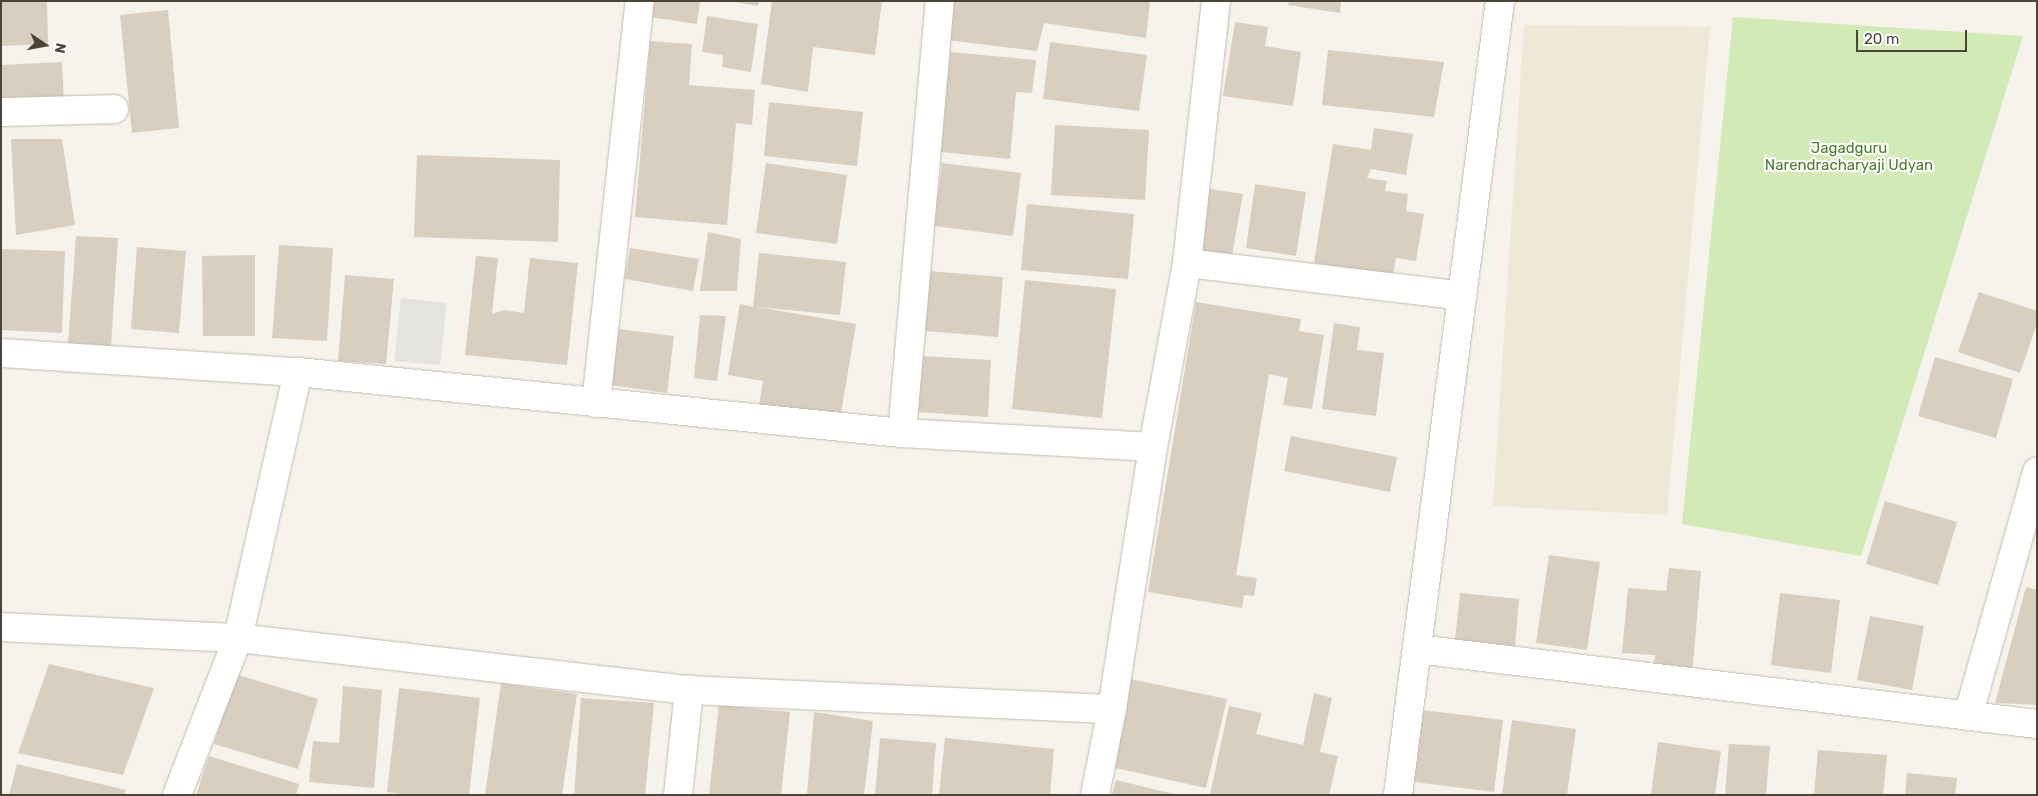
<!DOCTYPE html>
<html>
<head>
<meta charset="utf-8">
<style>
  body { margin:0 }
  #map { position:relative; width:2038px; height:796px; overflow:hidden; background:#f6f3ec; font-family:Rubik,sans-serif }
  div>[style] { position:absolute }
  .education>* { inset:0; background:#efe8d6 }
  .green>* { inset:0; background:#d2eab5 }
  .parking>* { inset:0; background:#e5e3e0 }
  .building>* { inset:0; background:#d8cfc1 }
  .roads { filter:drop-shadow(0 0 1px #c2bbae) drop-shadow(0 0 1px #c2bbae) }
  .street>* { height:28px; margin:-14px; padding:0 14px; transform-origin:14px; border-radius:14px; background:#fff }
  span { translate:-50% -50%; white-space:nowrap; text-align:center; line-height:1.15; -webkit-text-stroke:4.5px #fff; paint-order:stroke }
  .park-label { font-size:15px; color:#4a7f2a }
  .frame { position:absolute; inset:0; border:2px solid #4b4439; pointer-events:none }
  .north { position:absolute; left:20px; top:20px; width:50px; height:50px; -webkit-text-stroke:4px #fff; paint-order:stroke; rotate:102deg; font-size:14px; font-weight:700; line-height:20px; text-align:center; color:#4b4439 }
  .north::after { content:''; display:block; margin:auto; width:18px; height:22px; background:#4b4439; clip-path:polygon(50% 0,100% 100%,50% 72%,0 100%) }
  .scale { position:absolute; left:1856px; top:30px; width:111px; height:22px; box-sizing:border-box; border:2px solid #4b4439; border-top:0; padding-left:6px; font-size:15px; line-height:18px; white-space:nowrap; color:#4b4439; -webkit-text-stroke:4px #fff; paint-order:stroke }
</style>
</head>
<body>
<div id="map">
  <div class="education">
    <i style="clip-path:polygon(1524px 25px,1710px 27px,1667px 515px,1493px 506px)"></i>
  </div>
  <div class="green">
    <i style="clip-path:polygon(1733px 17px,2023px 36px,1861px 556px,1682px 524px)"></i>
  </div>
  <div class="parking">
    <i style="clip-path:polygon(401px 298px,447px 303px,440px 365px,394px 361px)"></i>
  </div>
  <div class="building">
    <i style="clip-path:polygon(1px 1px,47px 1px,48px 44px,1px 46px)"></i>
    <i style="clip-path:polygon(653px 1px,700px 1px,697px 24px,650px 17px)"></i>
    <i style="clip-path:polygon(728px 1px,759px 1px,758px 6px)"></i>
    <i style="clip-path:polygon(772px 1px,882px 1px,875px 55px,813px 47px,808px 92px,761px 84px)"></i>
    <i style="clip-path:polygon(950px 1px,1150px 1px,1146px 38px,1044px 23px,1037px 51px,947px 40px)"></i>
    <i style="clip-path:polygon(1289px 1px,1341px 1px,1340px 13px,1288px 5px)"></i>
    <i style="clip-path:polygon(168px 10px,179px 128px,132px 133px,120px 15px)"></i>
    <i style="clip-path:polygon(707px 16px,758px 24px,751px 72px,722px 67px,723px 55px,702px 52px)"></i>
    <i style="clip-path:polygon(1235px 22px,1268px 27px,1265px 46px,1301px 52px,1293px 106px,1223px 96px)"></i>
    <i style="clip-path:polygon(650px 41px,692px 44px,689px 85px,755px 90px,752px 125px,736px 123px,727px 225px,635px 217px)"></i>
    <i style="clip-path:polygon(1050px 42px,1147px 55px,1139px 111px,1043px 99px)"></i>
    <i style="clip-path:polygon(1328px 50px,1444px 62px,1434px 117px,1322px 105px)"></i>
    <i style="clip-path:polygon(950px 52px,1036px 60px,1032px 93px,1016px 92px,1010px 159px,941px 152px)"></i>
    <i style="clip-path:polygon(62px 62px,64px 103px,1px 106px,1px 65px)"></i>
    <i style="clip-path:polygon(769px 102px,863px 112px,857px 166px,764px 156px)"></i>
    <i style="clip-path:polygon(1055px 125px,1149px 130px,1145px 200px,1051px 195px)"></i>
    <i style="clip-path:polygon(1374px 128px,1413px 134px,1406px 175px,1371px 169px,1367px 178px,1387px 181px,1385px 191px,1408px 194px,1406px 211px,1424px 214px,1416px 261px,1396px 258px,1393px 275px,1314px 263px,1333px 144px,1371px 150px)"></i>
    <i style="clip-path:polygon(11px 139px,62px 139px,75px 225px,16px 235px)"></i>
    <i style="clip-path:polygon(417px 155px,560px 160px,558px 242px,414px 237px)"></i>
    <i style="clip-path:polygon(766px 163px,847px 175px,837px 244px,756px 233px)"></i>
    <i style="clip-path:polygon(942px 163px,1021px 173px,1013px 236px,934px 226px)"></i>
    <i style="clip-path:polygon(1255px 184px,1306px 192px,1296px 256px,1246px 248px)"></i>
    <i style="clip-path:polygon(1205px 188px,1243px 194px,1232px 255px,1195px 249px)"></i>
    <i style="clip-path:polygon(1027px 204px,1134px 214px,1128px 279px,1021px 270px)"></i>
    <i style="clip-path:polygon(708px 232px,741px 239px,737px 291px,700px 291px)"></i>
    <i style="clip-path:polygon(76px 236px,118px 238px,111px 346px,68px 343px)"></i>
    <i style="clip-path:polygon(279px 245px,333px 248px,327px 341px,272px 338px)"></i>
    <i style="clip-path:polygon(137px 247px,186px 251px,179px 333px,131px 329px)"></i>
    <i style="clip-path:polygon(630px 248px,699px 259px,693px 291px,625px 279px)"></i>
    <i style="clip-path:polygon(1px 249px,65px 251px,62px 333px,1px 330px)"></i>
    <i style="clip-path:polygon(759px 253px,846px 262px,840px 315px,757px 307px,856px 324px,840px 419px,759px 406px,763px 381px,728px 375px,740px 304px,753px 307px)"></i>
    <i style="clip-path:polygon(255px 255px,255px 336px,203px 336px,202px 256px)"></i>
    <i style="clip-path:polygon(476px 256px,498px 258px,492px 314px,504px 310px,524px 313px,530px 258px,578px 263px,567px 365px,465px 355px)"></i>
    <i style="clip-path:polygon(928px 271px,1003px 277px,998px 337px,924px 331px)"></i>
    <i style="clip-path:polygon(345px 275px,394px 279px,386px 364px,338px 361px)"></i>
    <i style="clip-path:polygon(1025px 280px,1116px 289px,1102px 418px,1012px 409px)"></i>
    <i style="clip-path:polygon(1979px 292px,2037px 311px,2037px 323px,2020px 373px,1958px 352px)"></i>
    <i style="clip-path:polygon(1196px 302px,1301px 319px,1299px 331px,1324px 335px,1312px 409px,1283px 405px,1288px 378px,1269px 374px,1236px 575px,1257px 578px,1254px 596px,1244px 595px,1242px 608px,1148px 592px)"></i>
    <i style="clip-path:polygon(700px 315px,726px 316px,717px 381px,694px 378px)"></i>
    <i style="clip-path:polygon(1334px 323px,1360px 327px,1357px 350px,1384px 353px,1376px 416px,1322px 409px)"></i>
    <i style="clip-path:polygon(618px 329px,674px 336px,667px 393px,610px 385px)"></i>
    <i style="clip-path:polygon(920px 356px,991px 360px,988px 417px,917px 412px)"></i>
    <i style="clip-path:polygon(1935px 357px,2013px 379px,1996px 438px,1918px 416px)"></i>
    <i style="clip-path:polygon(1291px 436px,1397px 457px,1390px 492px,1284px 471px)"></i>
    <i style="clip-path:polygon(1885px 501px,1957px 522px,1938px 585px,1866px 564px)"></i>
    <i style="clip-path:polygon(1549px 555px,1600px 562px,1587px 650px,1536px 643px)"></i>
    <i style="clip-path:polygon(1669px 568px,1701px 571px,1692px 676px,1653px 673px,1655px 655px,1622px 653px,1628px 588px,1666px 591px)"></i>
    <i style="clip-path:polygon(2026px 587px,2037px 590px,2037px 705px,1995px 703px)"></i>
    <i style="clip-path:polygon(1460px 593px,1519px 599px,1515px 646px,1455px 640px)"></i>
    <i style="clip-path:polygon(1780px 593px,1840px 600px,1831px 673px,1771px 665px)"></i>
    <i style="clip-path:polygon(1870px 616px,1924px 626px,1912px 690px,1857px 680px)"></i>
    <i style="clip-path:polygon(49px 664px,154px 688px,123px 775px,18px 753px)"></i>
    <i style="clip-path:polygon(235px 674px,318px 699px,298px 769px,214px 744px)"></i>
    <i style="clip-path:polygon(1130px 679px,1227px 699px,1206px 788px,1111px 767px)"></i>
    <i style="clip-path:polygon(501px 683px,577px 694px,562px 795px,485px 795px)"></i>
    <i style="clip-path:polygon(343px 686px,382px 690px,374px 788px,309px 782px,313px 741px,339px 743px)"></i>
    <i style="clip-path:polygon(399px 688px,480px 698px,469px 795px,409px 795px,387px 792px)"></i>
    <i style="clip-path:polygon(1314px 693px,1332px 698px,1320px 752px,1338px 756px,1329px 795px,1210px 795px,1229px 706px,1262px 713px,1256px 734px,1303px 745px)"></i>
    <i style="clip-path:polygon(581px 698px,654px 703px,645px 795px,574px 795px)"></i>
    <i style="clip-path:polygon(719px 705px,790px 712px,781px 795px,709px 795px)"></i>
    <i style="clip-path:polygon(1423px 710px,1503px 720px,1494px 792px,1414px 782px)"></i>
    <i style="clip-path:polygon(814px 712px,873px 721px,864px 795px,807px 795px)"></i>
    <i style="clip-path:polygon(1512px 720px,1576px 729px,1567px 795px,1502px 795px)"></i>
    <i style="clip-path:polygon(880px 738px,936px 743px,932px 795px,875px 795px)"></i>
    <i style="clip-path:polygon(945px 738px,1054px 749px,1050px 795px,939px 795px)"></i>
    <i style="clip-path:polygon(1658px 742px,1721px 751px,1715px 795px,1651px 795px)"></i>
    <i style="clip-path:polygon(1729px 744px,1770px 746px,1766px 795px,1725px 795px)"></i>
    <i style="clip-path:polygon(1818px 750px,1887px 755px,1883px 795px,1814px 795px)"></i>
    <i style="clip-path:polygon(209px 756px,299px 784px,296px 795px,196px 795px)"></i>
    <i style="clip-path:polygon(17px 764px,126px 790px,124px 795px,9px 795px)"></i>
    <i style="clip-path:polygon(1907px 773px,1957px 778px,1955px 795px,1905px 795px)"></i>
    <i style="clip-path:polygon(1116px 780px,1174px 794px,1173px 795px,1112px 795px)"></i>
  </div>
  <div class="roads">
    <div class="street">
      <i style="left:1px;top:112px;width:113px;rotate:-1.5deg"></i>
      <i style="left:1187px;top:263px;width:277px;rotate:6.8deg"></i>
      <i style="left:1px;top:353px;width:298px;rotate:3.7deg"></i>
      <i style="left:298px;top:372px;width:607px;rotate:5.77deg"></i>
      <i style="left:902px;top:433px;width:251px;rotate:3.2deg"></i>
      <i style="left:1153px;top:447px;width:265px;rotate:98.9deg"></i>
      <i style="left:596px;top:403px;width:404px;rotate:-83.8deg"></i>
      <i style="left:902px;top:433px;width:434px;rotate:-85deg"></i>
      <i style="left:1153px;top:447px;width:187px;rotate:-79.5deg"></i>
      <i style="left:1187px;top:263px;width:264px;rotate:-83.7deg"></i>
      <i style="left:1px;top:627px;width:237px;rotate:2.7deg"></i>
      <i style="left:238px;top:638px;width:454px;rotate:6.6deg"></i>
      <i style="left:689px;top:690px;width:423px;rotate:2.6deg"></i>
      <i style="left:1112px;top:709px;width:88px;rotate:101.2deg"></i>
      <i style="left:1417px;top:649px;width:625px;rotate:6.9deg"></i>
      <i style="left:1968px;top:716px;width:254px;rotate:-74.2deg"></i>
      <i style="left:177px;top:795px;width:168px;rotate:-68.8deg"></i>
      <i style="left:238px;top:638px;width:273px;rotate:-77.3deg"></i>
      <i style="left:678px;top:795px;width:106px;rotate:-84deg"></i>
      <i style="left:1398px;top:795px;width:801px;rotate:-82.68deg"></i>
    </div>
  </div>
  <div class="park-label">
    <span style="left:1849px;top:157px">Jagadguru<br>Narendracharyaji Udyan</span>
  </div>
  <div class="frame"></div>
  <div class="north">N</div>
  <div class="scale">20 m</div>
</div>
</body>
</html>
